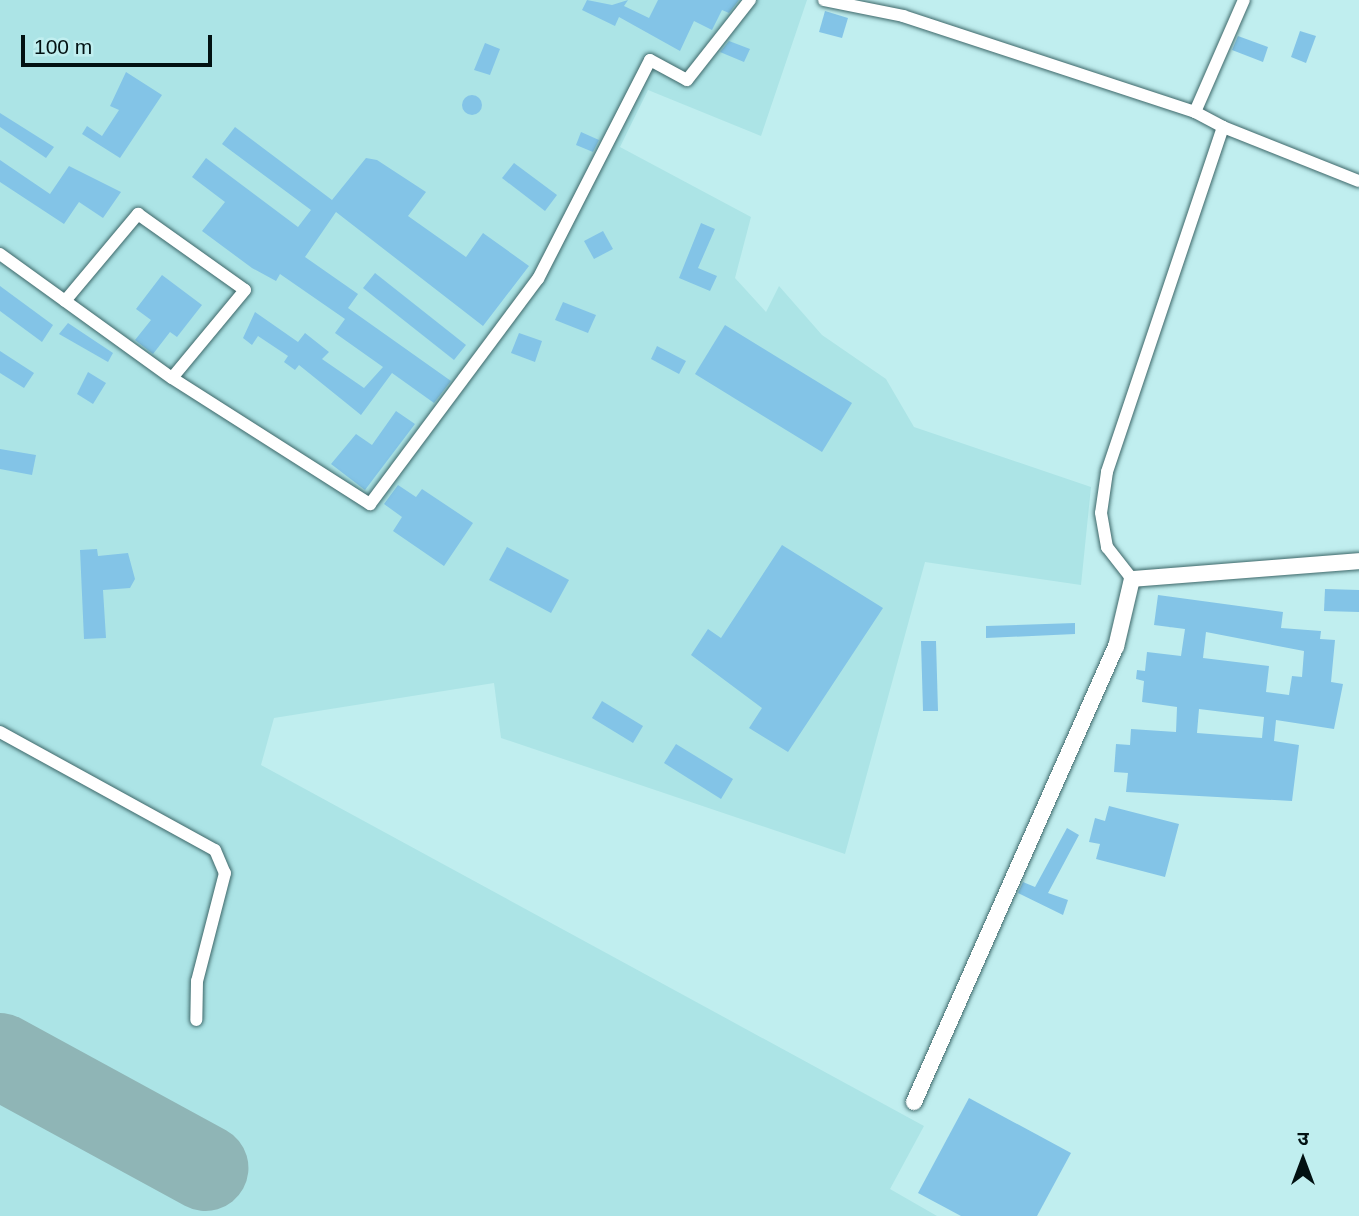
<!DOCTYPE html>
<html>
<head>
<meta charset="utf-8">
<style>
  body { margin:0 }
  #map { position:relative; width:1359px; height:1216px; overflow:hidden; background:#c0eeef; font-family:Arial,"Noto Sans Devanagari",sans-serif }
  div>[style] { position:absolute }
  .built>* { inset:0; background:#ace4e6 }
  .runway>* { height:86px; margin:-43px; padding:0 43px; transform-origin:43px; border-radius:43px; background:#8fb5b6 }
  .building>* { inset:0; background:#83c4e7 }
  .round { border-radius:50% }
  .roads { filter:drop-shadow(0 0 2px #3d6769) drop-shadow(0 0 2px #3d6769) }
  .minor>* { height:12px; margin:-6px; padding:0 6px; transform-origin:6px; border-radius:6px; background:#fff }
  .tertiary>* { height:16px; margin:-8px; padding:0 8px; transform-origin:8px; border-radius:8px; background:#fff }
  span { translate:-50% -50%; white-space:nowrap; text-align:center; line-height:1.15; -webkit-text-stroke:5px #c0eeef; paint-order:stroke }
  .north { position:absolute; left:1268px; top:1125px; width:70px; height:70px; -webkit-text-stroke:5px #c0eeef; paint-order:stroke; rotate:0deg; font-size:19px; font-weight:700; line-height:28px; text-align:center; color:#021112 }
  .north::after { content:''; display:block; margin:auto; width:24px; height:32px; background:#021112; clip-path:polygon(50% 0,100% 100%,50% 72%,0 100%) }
  .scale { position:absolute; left:21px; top:35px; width:191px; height:32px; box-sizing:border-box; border:4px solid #021112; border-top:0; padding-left:9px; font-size:21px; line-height:24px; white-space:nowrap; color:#021112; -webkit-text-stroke:5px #c0eeef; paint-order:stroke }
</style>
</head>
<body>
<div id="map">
  <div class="built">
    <i style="clip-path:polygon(0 0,807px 0,761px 136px,648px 90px,620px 147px,751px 217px,735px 278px,766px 312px,779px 286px,822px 335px,886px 379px,914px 427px,1091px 487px,1081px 585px,925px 562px,845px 854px,501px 738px,494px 683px,274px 718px,261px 765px,924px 1126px,890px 1189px,937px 1216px,0 1216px)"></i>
  </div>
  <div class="runway">
    <i style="left:0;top:1056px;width:234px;rotate:28.6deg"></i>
  </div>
  <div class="building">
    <i style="clip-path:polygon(587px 0,612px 5px,628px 0,624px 6px,649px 18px,658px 0,739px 0,729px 13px,722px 10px,712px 30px,694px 21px,680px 51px,619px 17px,615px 26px,582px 10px)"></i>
    <i style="clip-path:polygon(825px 11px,848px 18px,842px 38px,819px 32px)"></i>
    <i style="clip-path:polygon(1300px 31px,1316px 36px,1306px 63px,1291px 57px)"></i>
    <i style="clip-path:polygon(1238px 36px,1268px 47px,1263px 62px,1232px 50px)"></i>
    <i style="clip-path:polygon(729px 41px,750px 49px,744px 62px,720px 52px)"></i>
    <i style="clip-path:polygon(485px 43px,500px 49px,490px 75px,474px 70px)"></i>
    <i style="clip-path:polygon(126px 72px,162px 95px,120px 158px,82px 134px,87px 126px,102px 136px,119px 110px,110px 106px)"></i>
    <i class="round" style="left:462px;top:95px;width:20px;height:20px"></i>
    <i style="clip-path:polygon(0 113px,54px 147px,46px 158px,0 127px)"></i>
    <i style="clip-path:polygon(235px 127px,332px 200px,366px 158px,377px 160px,426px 192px,408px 216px,466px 257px,483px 233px,529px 266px,483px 326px,336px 212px,305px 257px,358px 294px,348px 308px,451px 381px,434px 403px,392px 373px,361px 415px,299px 365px,295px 370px,284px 362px,288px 356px,258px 336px,252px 345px,243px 338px,255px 312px,298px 342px,305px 333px,329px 352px,322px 359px,364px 388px,383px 367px,335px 333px,345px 319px,280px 274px,276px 281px,252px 268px,202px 231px,225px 202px,192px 177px,206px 158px,298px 227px,311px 210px,222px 144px)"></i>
    <i style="clip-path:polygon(581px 132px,599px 140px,593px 152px,576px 145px)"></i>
    <i style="clip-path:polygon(0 160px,50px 194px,69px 166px,121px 192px,103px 218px,79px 202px,64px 224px,0 182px)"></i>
    <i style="clip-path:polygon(514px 163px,557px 195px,545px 211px,502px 178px)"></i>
    <i style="clip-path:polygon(701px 223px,715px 229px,698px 268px,717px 276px,710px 291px,679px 278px)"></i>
    <i style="clip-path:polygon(603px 231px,613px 249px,594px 259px,584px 241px)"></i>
    <i style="clip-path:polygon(375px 273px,466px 345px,454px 360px,363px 288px)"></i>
    <i style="clip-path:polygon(162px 275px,202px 305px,177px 337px,170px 332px,153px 354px,135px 340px,151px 320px,136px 309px)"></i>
    <i style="clip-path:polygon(0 286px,53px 325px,42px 342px,0 311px)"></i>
    <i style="clip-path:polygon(563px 302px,596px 315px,588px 333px,555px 320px)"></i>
    <i style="clip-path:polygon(68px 323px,113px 353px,108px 362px,59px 334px)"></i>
    <i style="clip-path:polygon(725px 325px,852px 403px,822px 452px,695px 374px)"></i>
    <i style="clip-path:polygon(519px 333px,542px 341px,535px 362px,511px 353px)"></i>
    <i style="clip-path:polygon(657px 346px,686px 361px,679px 374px,651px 359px)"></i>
    <i style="clip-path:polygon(0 351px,34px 373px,24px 388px,0 373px)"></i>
    <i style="clip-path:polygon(88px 372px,106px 383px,93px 404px,77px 394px)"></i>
    <i style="clip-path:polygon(396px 411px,415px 424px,365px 490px,331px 464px,356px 434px,372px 445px)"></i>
    <i style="clip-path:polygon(0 449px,36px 455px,32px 475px,0 469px)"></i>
    <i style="clip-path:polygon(398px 485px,416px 497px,422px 489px,473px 523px,444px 566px,393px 531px,402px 517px,384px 504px)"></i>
    <i style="clip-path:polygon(782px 545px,883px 608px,788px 752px,749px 728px,762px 708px,691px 655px,708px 629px,721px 638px)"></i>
    <i style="clip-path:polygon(507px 547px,569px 580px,551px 613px,489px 580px)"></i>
    <i style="clip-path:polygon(97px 549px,98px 556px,128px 553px,135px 579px,130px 588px,103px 590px,106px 638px,84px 639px,80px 550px)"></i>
    <i style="clip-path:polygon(1325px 589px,1359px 590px,1359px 612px,1324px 611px)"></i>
    <i style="clip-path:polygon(evenodd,1158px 595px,1283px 612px,1281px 628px,1321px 631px,1320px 639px,1335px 640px,1331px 682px,1343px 684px,1334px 729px,1276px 720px,1274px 741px,1299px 745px,1292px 801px,1126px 792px,1128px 773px,1114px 772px,1116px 744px,1130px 745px,1131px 729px,1176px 732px,1177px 707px,1142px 702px,1144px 681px,1136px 679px,1137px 670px,1145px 671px,1147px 652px,1181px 656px,1185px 629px,1154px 625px,1158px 595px,1206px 632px,1304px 651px,1302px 677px,1292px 676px,1289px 695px,1266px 692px,1269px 666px,1203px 658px,1206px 632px,1158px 595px,1199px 709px,1264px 717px,1262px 738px,1197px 733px,1199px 709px)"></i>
    <i style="clip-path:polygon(1075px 623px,1075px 634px,986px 638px,986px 626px)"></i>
    <i style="clip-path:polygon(921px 641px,936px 641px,938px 711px,923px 711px)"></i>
    <i style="clip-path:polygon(602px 701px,643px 726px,633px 743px,592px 718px)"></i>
    <i style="clip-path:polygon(676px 744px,733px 779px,721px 799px,664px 763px)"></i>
    <i style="clip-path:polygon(1109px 806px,1179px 824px,1165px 877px,1096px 859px,1100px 844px,1089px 842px,1095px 818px,1105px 821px)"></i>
    <i style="clip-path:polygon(1067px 828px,1079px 835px,1048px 893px,1068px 900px,1063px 915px,1018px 893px,1023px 882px,1035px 887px)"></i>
    <i style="clip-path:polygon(969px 1098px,1071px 1153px,1037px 1216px,961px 1216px,918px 1193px)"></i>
  </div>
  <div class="roads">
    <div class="minor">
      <i style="left:824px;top:0;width:81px;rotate:11.4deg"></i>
      <i style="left:903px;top:16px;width:307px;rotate:18.2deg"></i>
      <i style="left:1195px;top:112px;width:32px;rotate:28deg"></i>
      <i style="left:1223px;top:127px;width:364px;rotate:108.6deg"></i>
      <i style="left:1107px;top:472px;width:41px;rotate:98.3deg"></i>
      <i style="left:1101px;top:513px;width:35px;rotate:80deg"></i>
      <i style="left:1107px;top:547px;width:41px;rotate:52deg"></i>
      <i style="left:1195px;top:112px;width:122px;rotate:-66.4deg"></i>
      <i style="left:1223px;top:127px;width:146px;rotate:21.7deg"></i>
      <i style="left:0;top:254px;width:212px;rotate:35.8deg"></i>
      <i style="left:172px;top:378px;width:235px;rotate:32.5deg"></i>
      <i style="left:370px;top:504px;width:281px;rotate:-53.3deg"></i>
      <i style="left:538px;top:279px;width:246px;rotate:-62.9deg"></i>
      <i style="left:650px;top:60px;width:42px;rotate:28.4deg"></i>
      <i style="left:687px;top:80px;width:102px;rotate:-51.8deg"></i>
      <i style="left:65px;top:301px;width:114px;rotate:-50deg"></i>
      <i style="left:138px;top:214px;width:131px;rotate:35.4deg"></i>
      <i style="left:245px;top:290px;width:114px;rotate:129.7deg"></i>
      <i style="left:0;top:732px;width:245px;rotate:28.8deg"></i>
      <i style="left:215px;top:850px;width:25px;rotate:67deg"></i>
      <i style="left:225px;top:873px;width:112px;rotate:104.5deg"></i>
      <i style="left:197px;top:981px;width:39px;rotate:91deg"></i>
    </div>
    <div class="tertiary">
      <i style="left:914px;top:1102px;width:498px;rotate:-66.1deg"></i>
      <i style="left:1116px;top:647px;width:70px;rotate:-76.8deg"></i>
      <i style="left:1132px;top:579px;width:228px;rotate:-4.5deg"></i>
    </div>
  </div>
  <div class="north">उ</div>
  <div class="scale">100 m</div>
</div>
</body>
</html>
